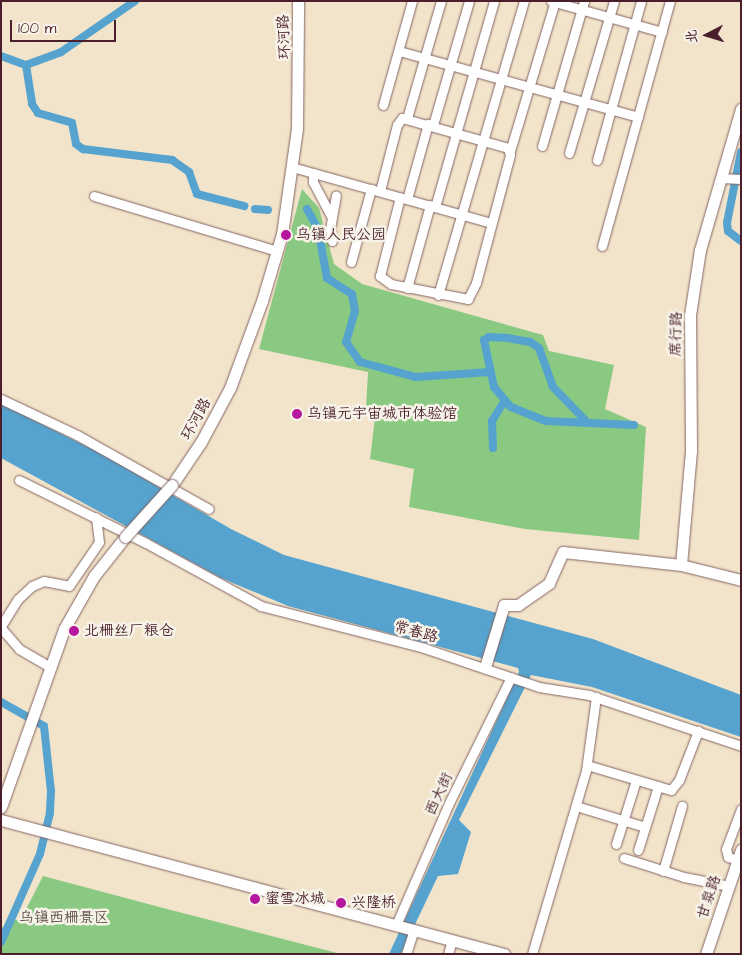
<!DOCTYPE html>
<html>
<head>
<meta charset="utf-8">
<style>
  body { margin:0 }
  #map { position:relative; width:742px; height:955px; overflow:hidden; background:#f2e4cb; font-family:"Architects Daughter","LXGW WenKai TC",sans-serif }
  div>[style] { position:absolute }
  .green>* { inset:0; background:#89c981 }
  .water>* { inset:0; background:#55a3ce }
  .canal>* { height:8px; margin:-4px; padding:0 4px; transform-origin:4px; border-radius:4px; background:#55a3ce }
  .roads { filter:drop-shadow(0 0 1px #856463) drop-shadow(0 0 1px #856463) }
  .street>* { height:9px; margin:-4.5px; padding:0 4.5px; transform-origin:4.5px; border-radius:4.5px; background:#fff }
  .secondary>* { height:11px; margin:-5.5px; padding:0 5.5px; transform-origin:5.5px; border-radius:5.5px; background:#fff }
  .bridges { filter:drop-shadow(0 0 1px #856463) drop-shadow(0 0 1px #856463) }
  .secondary-bridge>* { height:11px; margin:-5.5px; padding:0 5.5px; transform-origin:5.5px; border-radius:5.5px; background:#fff }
  .dots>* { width:14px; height:14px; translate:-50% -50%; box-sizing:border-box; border:2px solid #f7f3e8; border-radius:50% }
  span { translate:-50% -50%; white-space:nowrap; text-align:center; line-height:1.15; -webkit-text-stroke:5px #f7f3e8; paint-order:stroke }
  .street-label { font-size:15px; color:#4a1f2b }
  .poi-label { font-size:15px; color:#4a1f2b }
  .left { translate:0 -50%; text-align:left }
  .park-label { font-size:15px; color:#5d5245 }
  .frame { position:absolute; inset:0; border:2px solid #4a1f2b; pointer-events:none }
  .north { position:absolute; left:682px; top:10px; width:50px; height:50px; -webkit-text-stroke:4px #f7f3e8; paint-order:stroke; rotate:265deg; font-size:14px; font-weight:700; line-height:20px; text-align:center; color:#4a1f2b }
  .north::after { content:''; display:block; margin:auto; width:18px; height:22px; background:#4a1f2b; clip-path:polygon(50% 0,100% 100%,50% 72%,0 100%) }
  .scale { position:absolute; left:10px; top:20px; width:106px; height:22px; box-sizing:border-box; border:2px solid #4a1f2b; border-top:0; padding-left:6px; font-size:15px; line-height:18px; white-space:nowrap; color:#4a1f2b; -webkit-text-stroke:4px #f7f3e8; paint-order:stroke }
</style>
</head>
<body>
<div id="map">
  <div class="green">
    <i style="clip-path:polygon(302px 189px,319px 208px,334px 264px,362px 284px,543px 335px,549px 351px,614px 365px,605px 409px,646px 427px,639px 540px,525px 529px,409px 507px,414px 469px,370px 459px,376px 409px,366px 408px,368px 372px,259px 349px)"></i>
    <i style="clip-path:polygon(43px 876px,167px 909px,341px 954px,1px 954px,1px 926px,4px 928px,10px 918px,20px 921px)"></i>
  </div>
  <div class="water">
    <i style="clip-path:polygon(1px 404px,100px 453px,231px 529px,284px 555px,593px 639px,741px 695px,741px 737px,592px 687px,531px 675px,459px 820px,471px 832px,458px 874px,438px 876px,401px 954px,389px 954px,519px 672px,518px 668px,288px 606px,221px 578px,1px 458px)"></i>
  </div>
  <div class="canal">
    <i style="left:1px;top:56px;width:27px;rotate:20deg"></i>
    <i style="left:26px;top:65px;width:37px;rotate:-20deg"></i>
    <i style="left:61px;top:52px;width:90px;rotate:-34.6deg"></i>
    <i style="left:26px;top:65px;width:39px;rotate:81deg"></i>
    <i style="left:32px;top:104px;width:11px;rotate:56deg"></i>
    <i style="left:38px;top:113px;width:35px;rotate:16deg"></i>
    <i style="left:72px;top:123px;width:21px;rotate:79deg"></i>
    <i style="left:76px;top:144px;width:9px;rotate:36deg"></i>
    <i style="left:83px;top:149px;width:90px;rotate:7deg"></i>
    <i style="left:172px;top:160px;width:21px;rotate:35deg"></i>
    <i style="left:189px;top:172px;width:23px;rotate:70deg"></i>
    <i style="left:197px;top:194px;width:49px;rotate:14.3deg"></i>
    <i style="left:741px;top:152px;width:72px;rotate:101.2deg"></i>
    <i style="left:727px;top:223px;width:8px;rotate:83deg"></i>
    <i style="left:728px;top:231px;width:16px;rotate:38deg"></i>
    <i style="left:255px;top:209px;width:13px;rotate:4deg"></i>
    <i style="left:307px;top:209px;width:23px;rotate:61deg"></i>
    <i style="left:318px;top:229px;width:50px;rotate:79.6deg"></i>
    <i style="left:327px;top:278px;width:30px;rotate:33deg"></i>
    <i style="left:352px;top:294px;width:17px;rotate:80deg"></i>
    <i style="left:355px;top:311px;width:32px;rotate:106deg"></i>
    <i style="left:346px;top:342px;width:24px;rotate:55deg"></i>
    <i style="left:360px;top:362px;width:58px;rotate:15deg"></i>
    <i style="left:416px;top:377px;width:74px;rotate:-3.9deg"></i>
    <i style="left:585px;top:420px;width:46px;rotate:-134.1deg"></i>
    <i style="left:553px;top:387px;width:41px;rotate:-109.7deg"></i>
    <i style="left:539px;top:348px;width:11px;rotate:-146deg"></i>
    <i style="left:530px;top:342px;width:22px;rotate:-170deg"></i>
    <i style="left:508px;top:338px;width:19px;rotate:-177deg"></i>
    <i style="left:489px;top:337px;width:6px;rotate:149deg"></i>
    <i style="left:484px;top:340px;width:48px;rotate:78deg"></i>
    <i style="left:494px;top:387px;width:26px;rotate:50deg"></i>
    <i style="left:511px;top:407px;width:38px;rotate:22deg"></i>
    <i style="left:546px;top:421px;width:88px;rotate:2.6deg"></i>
    <i style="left:493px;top:448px;width:27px;rotate:-92deg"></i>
    <i style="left:492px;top:421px;width:22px;rotate:-58deg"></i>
    <i style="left:1px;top:702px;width:49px;rotate:29.2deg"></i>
    <i style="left:44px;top:726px;width:65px;rotate:83.9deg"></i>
    <i style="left:51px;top:791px;width:22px;rotate:93deg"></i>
    <i style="left:50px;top:813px;width:42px;rotate:103.7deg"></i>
    <i style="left:40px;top:854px;width:96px;rotate:113.9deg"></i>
  </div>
  <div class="roads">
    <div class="street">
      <i style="left:551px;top:1px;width:115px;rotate:15.6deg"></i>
      <i style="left:399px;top:51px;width:248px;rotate:15.4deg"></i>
      <i style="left:383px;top:105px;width:108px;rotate:-74.4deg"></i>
      <i style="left:407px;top:118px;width:122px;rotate:-73.8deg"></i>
      <i style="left:433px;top:125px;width:129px;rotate:-73.8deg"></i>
      <i style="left:542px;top:146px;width:151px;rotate:-73.8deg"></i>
      <i style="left:510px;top:151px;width:157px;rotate:-73.3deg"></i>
      <i style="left:569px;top:153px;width:159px;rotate:-73.5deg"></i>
      <i style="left:597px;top:160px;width:165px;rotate:-74.5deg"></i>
      <i style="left:292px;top:167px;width:207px;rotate:15.7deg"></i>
      <i style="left:313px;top:173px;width:9px;rotate:90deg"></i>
      <i style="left:313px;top:182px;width:38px;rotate:62deg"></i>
      <i style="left:721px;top:178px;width:20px;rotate:3deg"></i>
      <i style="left:380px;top:191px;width:68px;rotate:-75.6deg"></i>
      <i style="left:397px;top:125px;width:9px;rotate:-54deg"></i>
      <i style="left:402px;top:118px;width:110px;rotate:15.8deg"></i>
      <i style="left:508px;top:148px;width:7px;rotate:74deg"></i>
      <i style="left:510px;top:155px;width:132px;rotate:104.9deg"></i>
      <i style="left:476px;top:283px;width:18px;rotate:117deg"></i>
      <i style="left:468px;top:299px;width:78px;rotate:-169deg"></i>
      <i style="left:391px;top:284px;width:14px;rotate:-144deg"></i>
      <i style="left:380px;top:276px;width:81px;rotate:-75.8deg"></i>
      <i style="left:94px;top:196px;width:191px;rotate:16.7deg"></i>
      <i style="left:407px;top:199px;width:78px;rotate:-74.4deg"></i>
      <i style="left:435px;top:207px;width:214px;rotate:-74deg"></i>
      <i style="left:332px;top:241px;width:12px;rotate:-99deg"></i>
      <i style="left:330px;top:229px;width:34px;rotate:-80deg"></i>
      <i style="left:602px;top:246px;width:254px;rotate:-74.5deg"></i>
      <i style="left:351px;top:262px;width:76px;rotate:-74.7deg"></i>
      <i style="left:407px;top:288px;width:86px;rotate:-74.5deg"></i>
      <i style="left:438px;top:295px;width:306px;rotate:-73.7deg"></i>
      <i style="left:1px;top:399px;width:84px;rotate:25.3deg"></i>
      <i style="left:77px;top:435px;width:151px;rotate:29.3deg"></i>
      <i style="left:19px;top:480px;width:142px;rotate:26.4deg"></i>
      <i style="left:146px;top:543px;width:131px;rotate:28.7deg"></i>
      <i style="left:261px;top:606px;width:168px;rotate:14.4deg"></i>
      <i style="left:424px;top:648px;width:121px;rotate:18.7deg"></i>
      <i style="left:539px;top:687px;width:51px;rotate:9.1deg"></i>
      <i style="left:589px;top:695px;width:160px;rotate:18.5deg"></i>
      <i style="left:1px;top:626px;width:32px;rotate:-58deg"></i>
      <i style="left:18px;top:599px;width:19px;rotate:-43deg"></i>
      <i style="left:32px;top:586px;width:13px;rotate:-23deg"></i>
      <i style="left:44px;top:581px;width:25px;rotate:11deg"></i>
      <i style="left:69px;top:586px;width:53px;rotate:-55.7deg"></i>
      <i style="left:99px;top:542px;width:25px;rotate:-97deg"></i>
      <i style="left:1px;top:628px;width:28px;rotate:49deg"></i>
      <i style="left:19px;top:649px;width:36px;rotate:30deg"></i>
      <i style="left:587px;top:765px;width:88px;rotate:16.6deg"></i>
      <i style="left:671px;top:790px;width:13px;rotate:-51deg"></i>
      <i style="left:679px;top:780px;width:53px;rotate:-68.8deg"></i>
      <i style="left:576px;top:806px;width:72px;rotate:16.9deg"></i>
      <i style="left:741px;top:809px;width:43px;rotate:110.6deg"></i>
      <i style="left:726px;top:849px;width:8px;rotate:76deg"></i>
      <i style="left:728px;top:857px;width:14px;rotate:17deg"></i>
      <i style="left:616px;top:844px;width:67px;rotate:-72.6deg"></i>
      <i style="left:638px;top:850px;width:67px;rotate:-72.6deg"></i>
      <i style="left:624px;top:858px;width:63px;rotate:17.6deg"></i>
      <i style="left:684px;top:877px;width:46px;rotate:11.3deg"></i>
      <i style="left:663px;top:871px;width:68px;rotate:-73.7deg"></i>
      <i style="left:396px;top:925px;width:135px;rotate:-66.5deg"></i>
      <i style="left:450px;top:801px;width:138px;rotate:-63.8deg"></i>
      <i style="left:406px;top:954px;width:26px;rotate:-72deg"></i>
      <i style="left:448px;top:954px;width:15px;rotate:-74deg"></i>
      <i style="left:532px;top:954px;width:192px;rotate:-73.6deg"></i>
      <i style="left:586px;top:770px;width:74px;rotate:-82.2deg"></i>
    </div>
    <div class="secondary">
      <i style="left:172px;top:485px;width:52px;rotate:-56deg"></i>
      <i style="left:201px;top:442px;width:61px;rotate:-61.8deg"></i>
      <i style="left:230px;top:388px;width:93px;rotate:-69.8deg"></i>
      <i style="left:262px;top:301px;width:70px;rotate:-73.4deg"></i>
      <i style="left:282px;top:234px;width:107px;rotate:-81.9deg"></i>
      <i style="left:297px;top:128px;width:127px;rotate:-89.5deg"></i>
      <i style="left:681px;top:565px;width:115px;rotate:-85deg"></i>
      <i style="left:691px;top:450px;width:135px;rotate:-90.4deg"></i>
      <i style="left:690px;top:315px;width:66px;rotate:-81.3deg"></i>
      <i style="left:700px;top:250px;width:147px;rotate:-73.8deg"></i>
      <i style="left:485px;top:667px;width:65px;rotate:-73deg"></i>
      <i style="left:504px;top:605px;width:14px"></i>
      <i style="left:518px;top:605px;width:38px;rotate:-35deg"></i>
      <i style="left:549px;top:583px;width:34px;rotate:-66deg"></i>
      <i style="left:563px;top:552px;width:119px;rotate:6.3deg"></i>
      <i style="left:681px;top:565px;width:62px;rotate:14deg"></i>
      <i style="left:1px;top:807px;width:189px;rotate:-70.5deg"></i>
      <i style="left:64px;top:629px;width:61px;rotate:-60.5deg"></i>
      <i style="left:94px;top:576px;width:50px;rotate:-51.5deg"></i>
      <i style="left:1px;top:820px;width:521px;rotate:14.92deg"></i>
      <i style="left:706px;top:954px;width:110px;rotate:-71.4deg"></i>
    </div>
  </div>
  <div class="bridges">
    <div class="secondary-bridge">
      <i style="left:125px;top:537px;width:70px;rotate:-47.9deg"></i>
    </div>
  </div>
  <div class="dots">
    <i style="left:286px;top:235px;background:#b5179e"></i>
    <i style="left:297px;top:414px;background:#b5179e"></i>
    <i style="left:74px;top:631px;background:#b5179e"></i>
    <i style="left:255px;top:899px;background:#b5179e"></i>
    <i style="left:341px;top:903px;background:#b5179e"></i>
  </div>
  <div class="street-label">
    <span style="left:284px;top:37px;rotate:-92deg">环河路</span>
    <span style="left:676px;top:334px;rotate:-89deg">席行路</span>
    <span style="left:196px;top:419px;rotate:-61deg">环河路</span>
    <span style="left:416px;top:632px;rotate:15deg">常春路</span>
    <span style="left:439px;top:794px;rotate:-65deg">西大街</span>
    <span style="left:709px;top:897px;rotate:-72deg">甘泉路</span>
  </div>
  <div class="poi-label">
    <span class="left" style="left:296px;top:235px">乌镇人民公园</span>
    <span class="left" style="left:307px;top:414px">乌镇元宇宙城市体验馆</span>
    <span class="left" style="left:84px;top:631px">北栅丝厂粮仓</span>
    <span class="left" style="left:265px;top:899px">蜜雪冰城</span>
    <span class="left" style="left:351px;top:903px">兴隆桥</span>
  </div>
  <div class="park-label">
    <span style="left:64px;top:918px">乌镇西栅景区</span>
  </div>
  <div class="frame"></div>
  <div class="north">北</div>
  <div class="scale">100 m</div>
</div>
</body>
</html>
